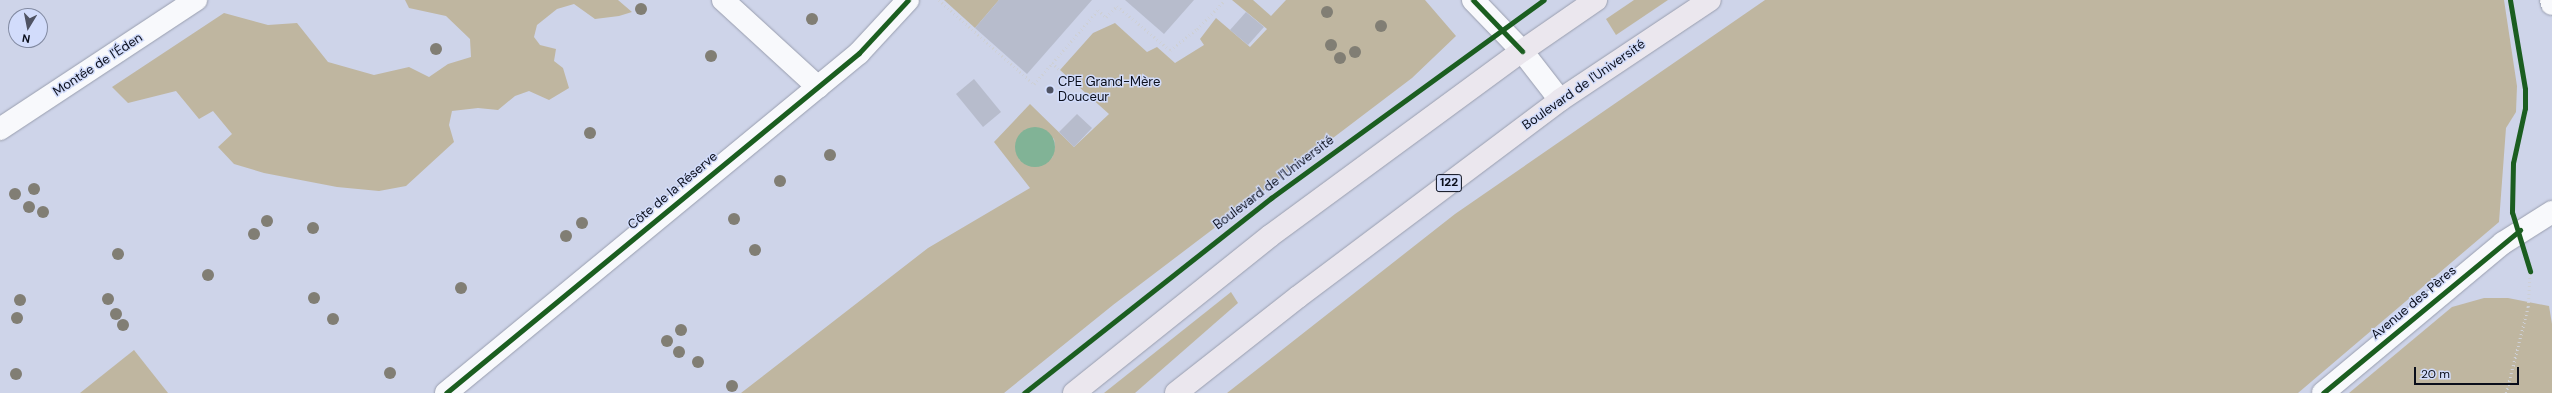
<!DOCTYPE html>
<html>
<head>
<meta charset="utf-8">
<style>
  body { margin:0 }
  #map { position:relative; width:2552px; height:393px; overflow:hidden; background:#ced4e9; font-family:"DM Sans",sans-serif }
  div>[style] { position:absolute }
  .green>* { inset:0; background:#bfb6a0 }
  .water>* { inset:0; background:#81b396 }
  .round { border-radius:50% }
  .building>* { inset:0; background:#b7bccc }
  .path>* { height:2.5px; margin-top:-1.25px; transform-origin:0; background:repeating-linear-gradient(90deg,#ced0d6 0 1px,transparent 0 4px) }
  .roads { filter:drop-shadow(0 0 1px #999eae) drop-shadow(0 0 1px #999eae) }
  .street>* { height:22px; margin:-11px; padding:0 11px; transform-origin:11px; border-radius:11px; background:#f8f9fc }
  .secondary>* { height:22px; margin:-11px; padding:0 11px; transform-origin:11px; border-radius:11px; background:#f8f9fc }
  .primary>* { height:22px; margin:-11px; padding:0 11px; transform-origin:11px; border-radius:11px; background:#ebe7ee }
  .cycleway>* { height:5px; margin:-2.5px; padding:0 2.5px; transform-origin:2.5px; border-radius:2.5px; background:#1b5e20 }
  .trees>* { width:12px; height:12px; margin:-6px; border-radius:50%; background:#817e74 }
  .dots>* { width:11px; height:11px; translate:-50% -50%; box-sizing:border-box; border:2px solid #d2dcfb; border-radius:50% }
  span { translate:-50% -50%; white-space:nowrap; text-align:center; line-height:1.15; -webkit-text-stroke:3px #d2dcfb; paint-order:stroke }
  .shield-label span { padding:1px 3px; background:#d2dcfb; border:1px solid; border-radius:3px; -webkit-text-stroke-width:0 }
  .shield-label { font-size:12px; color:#0a0e1b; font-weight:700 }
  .street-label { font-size:13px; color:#0a0e1b }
  .poi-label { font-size:13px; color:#0a0e1b }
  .left { translate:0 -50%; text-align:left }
  .north { position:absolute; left:8px; top:8px; width:40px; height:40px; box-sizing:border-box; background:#d2dcfb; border:1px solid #828aa1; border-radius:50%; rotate:190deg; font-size:11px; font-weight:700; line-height:16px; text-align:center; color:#0a0e1b }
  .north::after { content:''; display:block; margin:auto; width:14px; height:18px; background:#4f5363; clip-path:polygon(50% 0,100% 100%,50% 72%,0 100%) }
  .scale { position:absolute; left:2414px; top:367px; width:105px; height:18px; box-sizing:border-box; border:2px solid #0a0e1b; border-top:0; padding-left:5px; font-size:12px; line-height:14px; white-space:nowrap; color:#0a0e1b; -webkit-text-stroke:3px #d2dcfb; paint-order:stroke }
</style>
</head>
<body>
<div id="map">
  <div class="green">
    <i style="clip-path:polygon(405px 0,618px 0,632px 12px,619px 16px,595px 19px,574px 4px,557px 9px,537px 25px,534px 37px,540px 45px,556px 49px,554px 61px,563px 68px,569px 88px,549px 100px,529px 91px,515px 96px,498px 110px,478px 108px,452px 111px,449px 125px,454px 142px,406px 186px,379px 191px,337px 187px,264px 173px,234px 164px,218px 147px,232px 134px,213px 111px,199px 119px,176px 91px,128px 103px,112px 87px,224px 13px,268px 25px,297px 23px,328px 62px,374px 75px,409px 67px,429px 77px,448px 64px,471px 57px,470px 39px,446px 16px,409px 8px)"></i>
    <i style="clip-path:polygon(944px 0,999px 0,975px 28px)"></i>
    <i style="clip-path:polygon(evenodd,1232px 0,1253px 0,1271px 16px,1286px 0,1425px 0,1456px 36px,1412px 78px,1113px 305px,1004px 393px,741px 393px,928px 248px,1030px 188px,994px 142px,1030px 104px,1074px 147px,1109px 114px,1060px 70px,1093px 33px,1115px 23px,1147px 52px,1157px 47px,1175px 63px,1204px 45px,1200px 39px,1216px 18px,1250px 47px,1267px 29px,1232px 0,1032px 128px,1038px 128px,1054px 139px,1055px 146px,1052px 158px,1029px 166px,1019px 159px,1025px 130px,1032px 128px)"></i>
    <i style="clip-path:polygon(1634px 0,1668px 0,1616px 35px,1606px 19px)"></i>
    <i style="clip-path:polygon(1765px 0,2504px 0,2517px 86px,2516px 112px,2506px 128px,2499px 222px,2298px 393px,1227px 393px,1455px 214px)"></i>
    <i style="clip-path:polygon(1231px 292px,1238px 303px,1135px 393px,1104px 393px)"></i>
    <i style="clip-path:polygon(2484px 298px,2508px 298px,2549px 306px,2552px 324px,2552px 393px,2349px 393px,2452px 307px)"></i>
    <i style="clip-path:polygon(134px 350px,168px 393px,80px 393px)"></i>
  </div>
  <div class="water">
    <i class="round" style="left:1015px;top:127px;width:40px;height:40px"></i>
  </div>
  <div class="building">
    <i style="clip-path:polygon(999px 0,1092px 0,1027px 74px,975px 28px)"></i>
    <i style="clip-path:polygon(1125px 0,1194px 0,1164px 34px)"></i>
    <i style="clip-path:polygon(1246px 12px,1264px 27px,1248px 45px,1230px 30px)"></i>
    <i style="clip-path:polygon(974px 79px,1001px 112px,983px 127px,956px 94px)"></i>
    <i style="clip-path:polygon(1077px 114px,1092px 128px,1074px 147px,1059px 132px)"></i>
  </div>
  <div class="path">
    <i style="left:939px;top:0;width:127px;rotate:41.5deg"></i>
    <i style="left:1034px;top:84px;width:98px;rotate:-49.1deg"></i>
    <i style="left:1098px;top:10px;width:11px;rotate:41deg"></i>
    <i style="left:1106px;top:17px;width:16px;rotate:-45deg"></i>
    <i style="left:1117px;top:6px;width:69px;rotate:39.7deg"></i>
    <i style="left:1170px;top:50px;width:34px;rotate:-38deg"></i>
    <i style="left:1197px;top:29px;width:40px;rotate:-46deg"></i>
    <i style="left:1052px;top:63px;width:11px;rotate:41deg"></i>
    <i style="left:2506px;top:393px;width:89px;rotate:-75.7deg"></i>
    <i style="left:2528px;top:307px;width:36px;rotate:-87deg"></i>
  </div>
  <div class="roads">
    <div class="street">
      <i style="left:723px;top:0;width:129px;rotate:42.5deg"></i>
      <i style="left:1473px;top:0;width:71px;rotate:46.1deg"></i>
      <i style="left:1522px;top:51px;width:62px;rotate:52.2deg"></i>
      <i style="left:0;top:129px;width:235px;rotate:-33.4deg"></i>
      <i style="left:446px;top:393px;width:535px;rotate:-39.46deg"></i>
      <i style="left:859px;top:53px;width:72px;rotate:-47.2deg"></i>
      <i style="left:2323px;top:393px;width:234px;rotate:-39.8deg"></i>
      <i style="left:2503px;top:243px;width:58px;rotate:-32.3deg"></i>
    </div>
    <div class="secondary">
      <i style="left:2551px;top:0;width:4px;rotate:76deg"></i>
    </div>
    <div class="primary">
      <i style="left:1074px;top:393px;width:251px;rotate:-38.7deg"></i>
      <i style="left:1270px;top:236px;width:313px;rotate:-36.3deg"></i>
      <i style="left:1522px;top:51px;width:90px;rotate:-34.6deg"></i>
      <i style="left:1176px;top:393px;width:155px;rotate:-38.2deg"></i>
      <i style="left:1298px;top:297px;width:328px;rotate:-36.9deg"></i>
      <i style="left:1560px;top:100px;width:180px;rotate:-33.7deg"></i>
    </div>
  </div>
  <div class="cycleway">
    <i style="left:1473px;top:0;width:71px;rotate:46.1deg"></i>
    <i style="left:2510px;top:0;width:90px;rotate:80.4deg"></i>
    <i style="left:2525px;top:89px;width:19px;rotate:90deg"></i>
    <i style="left:2525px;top:108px;width:56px;rotate:102.3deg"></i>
    <i style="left:2513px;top:163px;width:49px;rotate:91.2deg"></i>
    <i style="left:2512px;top:212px;width:62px;rotate:73deg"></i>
    <i style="left:446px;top:393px;width:535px;rotate:-39.46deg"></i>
    <i style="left:859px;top:53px;width:72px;rotate:-47.2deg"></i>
    <i style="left:1024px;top:393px;width:315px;rotate:-38.3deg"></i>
    <i style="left:1271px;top:198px;width:337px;rotate:-36deg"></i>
    <i style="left:2323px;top:393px;width:256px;rotate:-39.6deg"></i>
  </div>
  <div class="trees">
    <i style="left:641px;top:9px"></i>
    <i style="left:1327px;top:12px"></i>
    <i style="left:812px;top:19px"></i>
    <i style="left:1381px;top:26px"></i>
    <i style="left:1331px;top:45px"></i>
    <i style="left:436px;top:49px"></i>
    <i style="left:1355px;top:52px"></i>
    <i style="left:711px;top:56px"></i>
    <i style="left:1340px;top:58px"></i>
    <i style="left:590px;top:133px"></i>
    <i style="left:830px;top:155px"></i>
    <i style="left:780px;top:181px"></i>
    <i style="left:34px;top:189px"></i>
    <i style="left:15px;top:194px"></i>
    <i style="left:29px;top:207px"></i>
    <i style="left:43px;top:212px"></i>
    <i style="left:734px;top:219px"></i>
    <i style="left:267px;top:221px"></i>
    <i style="left:582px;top:223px"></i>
    <i style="left:313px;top:228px"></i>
    <i style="left:254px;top:234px"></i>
    <i style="left:566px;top:236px"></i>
    <i style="left:755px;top:250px"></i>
    <i style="left:118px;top:254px"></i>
    <i style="left:208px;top:275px"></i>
    <i style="left:461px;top:288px"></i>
    <i style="left:314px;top:298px"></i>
    <i style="left:108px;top:299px"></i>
    <i style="left:20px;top:300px"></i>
    <i style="left:116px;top:314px"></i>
    <i style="left:17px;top:318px"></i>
    <i style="left:333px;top:319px"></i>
    <i style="left:123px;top:325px"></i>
    <i style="left:681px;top:330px"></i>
    <i style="left:667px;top:341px"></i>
    <i style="left:679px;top:352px"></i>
    <i style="left:698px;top:362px"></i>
    <i style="left:390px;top:373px"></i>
    <i style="left:16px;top:374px"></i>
    <i style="left:732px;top:386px"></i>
  </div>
  <div class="dots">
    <i style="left:1050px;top:90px;background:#4f5363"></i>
  </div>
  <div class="shield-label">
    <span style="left:1449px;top:183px">122</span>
  </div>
  <div class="street-label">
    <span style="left:98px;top:65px;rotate:-33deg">Montée de l'Éden</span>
    <span style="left:1584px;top:85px;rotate:-35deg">Boulevard de l'Université</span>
    <span style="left:1274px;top:183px;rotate:-37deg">Boulevard de l'Université</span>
    <span style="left:673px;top:191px;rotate:-40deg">Côte de la Réserve</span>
    <span style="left:2414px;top:303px;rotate:-40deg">Avenue des Pères</span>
  </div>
  <div class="poi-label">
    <span class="left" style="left:1058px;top:90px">CPE Grand-Mère<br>Douceur</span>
  </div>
  <div class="north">N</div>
  <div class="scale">20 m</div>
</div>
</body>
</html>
